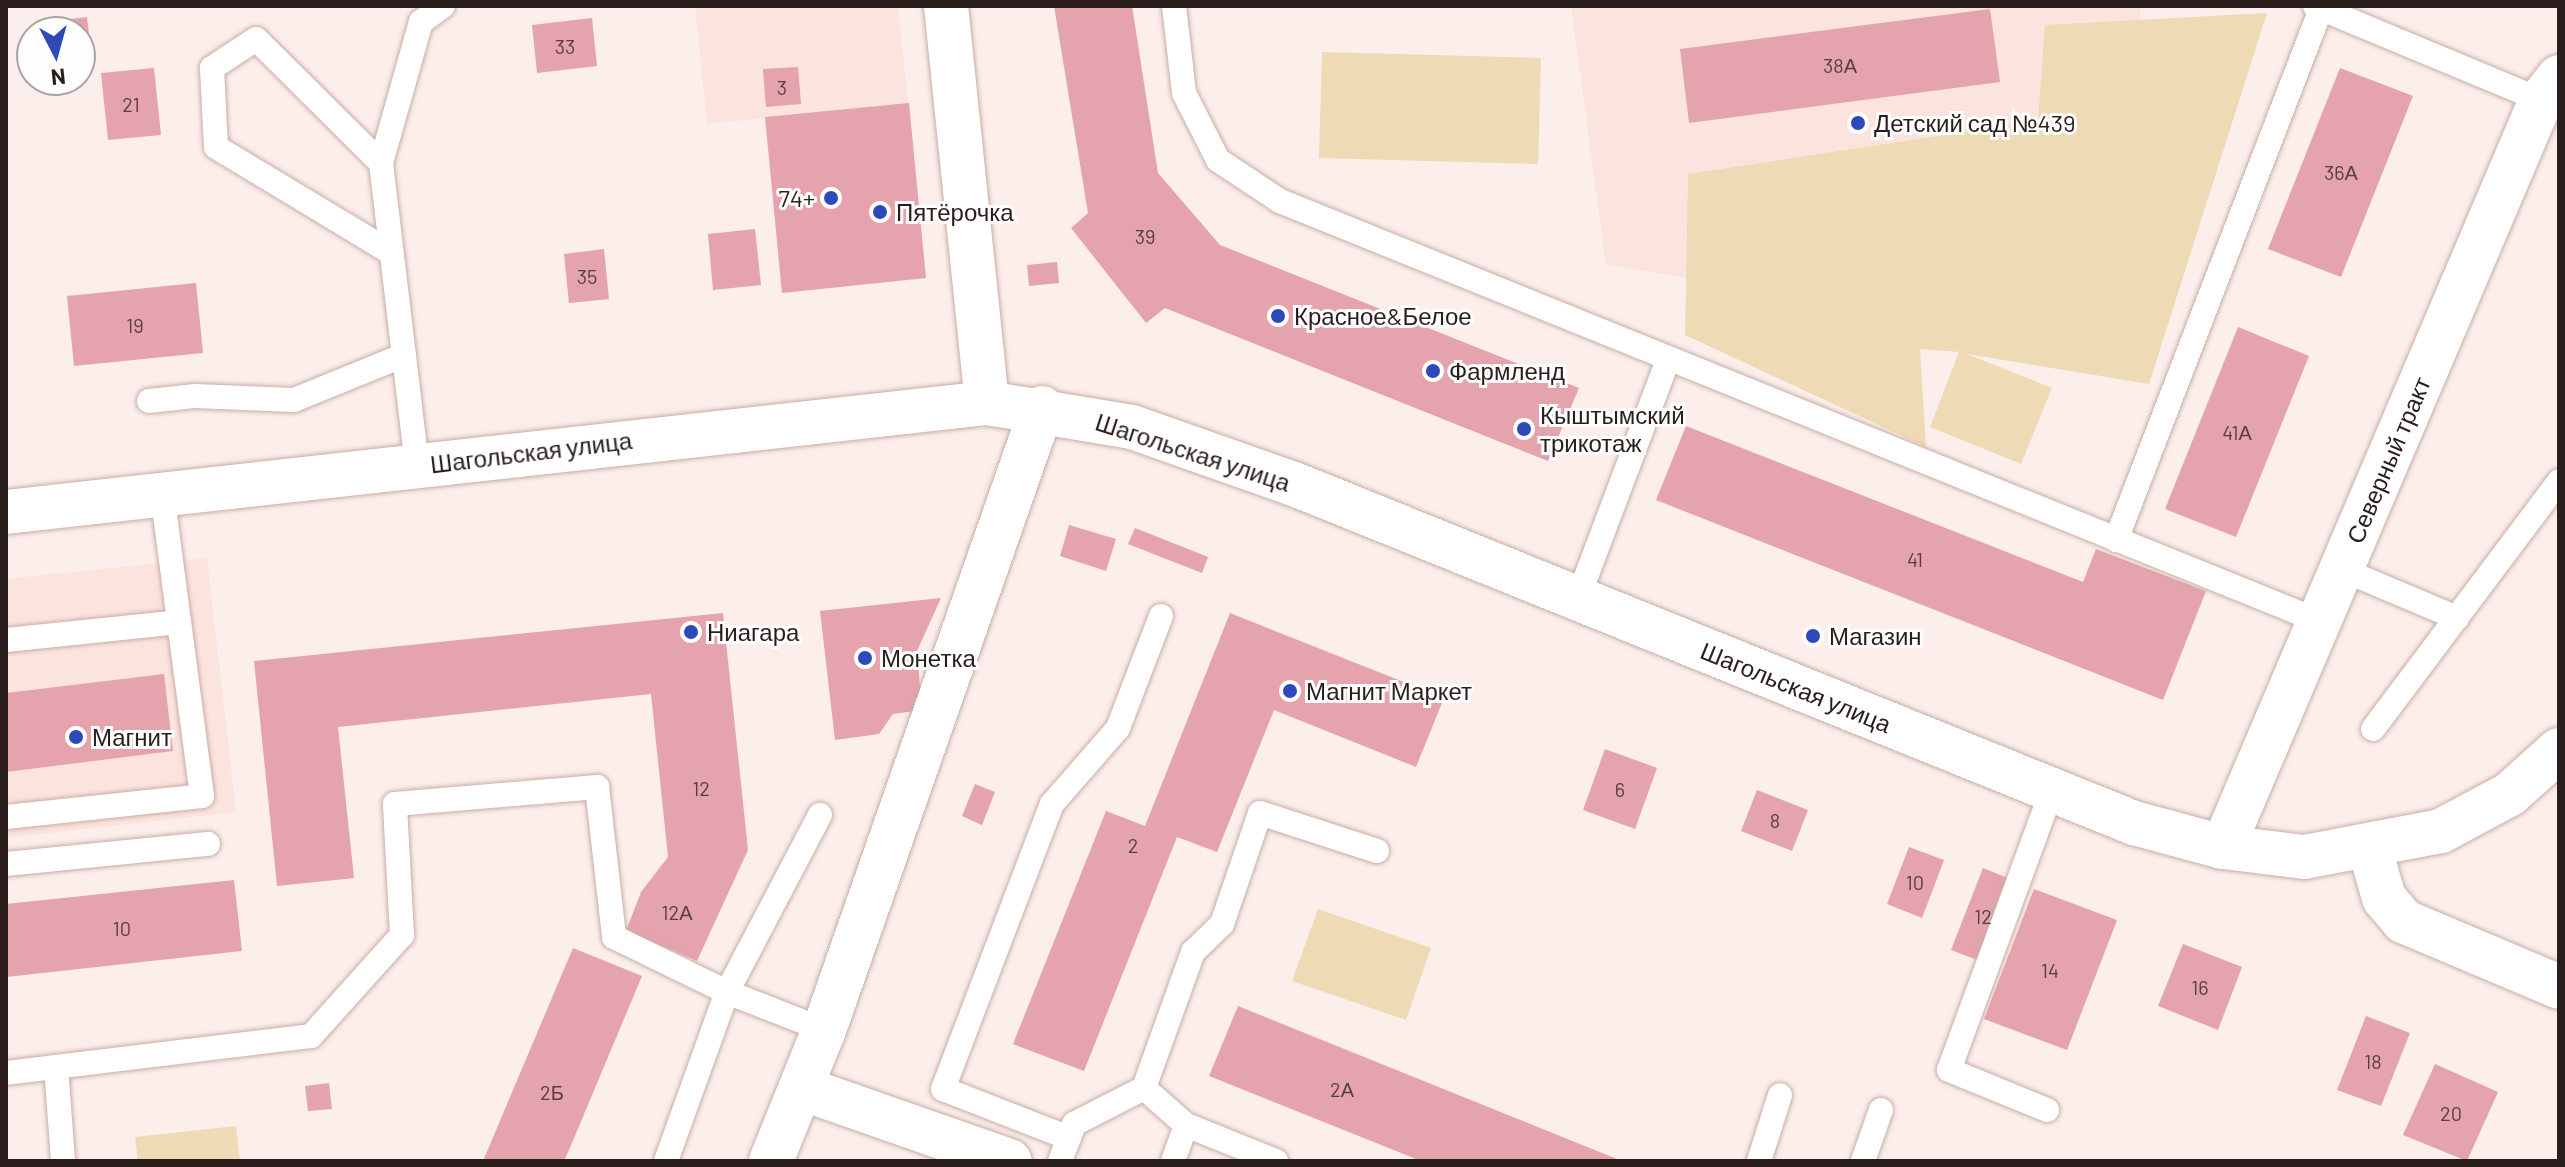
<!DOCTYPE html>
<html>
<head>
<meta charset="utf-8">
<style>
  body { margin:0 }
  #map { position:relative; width:2565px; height:1167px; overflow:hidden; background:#fbeeeb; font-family:Barlow,sans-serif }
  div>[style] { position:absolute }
  .built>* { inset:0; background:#fce4de }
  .green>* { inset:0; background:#eedbb5 }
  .building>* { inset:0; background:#e5a3ad }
  .roads { filter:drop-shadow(0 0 2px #caada5) drop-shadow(0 0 2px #caada5) }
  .service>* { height:24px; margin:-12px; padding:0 12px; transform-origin:12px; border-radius:12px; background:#fff }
  .minor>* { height:44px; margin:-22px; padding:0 22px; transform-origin:22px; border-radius:22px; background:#fff }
  .tertiary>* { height:44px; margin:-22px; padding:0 22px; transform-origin:22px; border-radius:22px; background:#fff }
  .secondary>* { height:44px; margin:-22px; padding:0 22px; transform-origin:22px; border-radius:22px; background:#fff }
  .dots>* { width:22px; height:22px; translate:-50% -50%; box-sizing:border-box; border:4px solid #fefefe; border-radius:50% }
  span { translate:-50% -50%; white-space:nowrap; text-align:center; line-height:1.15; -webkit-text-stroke:6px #fefefe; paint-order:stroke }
  .number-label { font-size:20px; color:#583f40 }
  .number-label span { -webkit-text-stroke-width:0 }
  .poi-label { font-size:24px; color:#291e1c }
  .left { translate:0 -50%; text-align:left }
  .right { translate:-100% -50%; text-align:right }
  .street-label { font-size:24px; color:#291e1c }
  .frame { position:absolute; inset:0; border:8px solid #291e1c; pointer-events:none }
  .north { position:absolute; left:16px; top:16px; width:80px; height:80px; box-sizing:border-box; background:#fefefe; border:2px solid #a9a4a4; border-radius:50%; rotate:174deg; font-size:22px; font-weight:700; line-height:32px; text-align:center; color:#291e1c }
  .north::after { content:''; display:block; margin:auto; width:28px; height:36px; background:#3049ba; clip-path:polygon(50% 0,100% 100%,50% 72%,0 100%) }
</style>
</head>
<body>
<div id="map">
  <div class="built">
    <i style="clip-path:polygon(695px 6px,898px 6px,926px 278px,782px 293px,765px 118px,707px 124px)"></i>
    <i style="clip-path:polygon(1571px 6px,2141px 6px,2115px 240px,2079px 339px,1606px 265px)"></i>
    <i style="clip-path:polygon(207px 558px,236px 812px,6px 838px,6px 579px)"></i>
  </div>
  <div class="green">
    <i style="clip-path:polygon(2267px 13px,2149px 384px,1967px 354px,2052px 388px,2021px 464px,1930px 427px,1959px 352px,1920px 349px,1926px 447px,1685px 335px,1688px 174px,2038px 121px,2045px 25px)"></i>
    <i style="clip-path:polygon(1322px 52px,1541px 58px,1538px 164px,1319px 158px)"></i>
    <i style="clip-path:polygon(1318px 909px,1431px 948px,1406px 1020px,1292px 981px)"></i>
    <i style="clip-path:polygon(236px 1126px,240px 1161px,138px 1161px,135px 1137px)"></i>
  </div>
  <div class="building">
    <i style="clip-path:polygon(1054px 6px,1132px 6px,1158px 173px,1220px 245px,1579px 388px,1548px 461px,1165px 308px,1146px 323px,1071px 228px,1088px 213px)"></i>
    <i style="clip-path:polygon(1990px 9px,2000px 82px,1689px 123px,1680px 49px)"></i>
    <i style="clip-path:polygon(87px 17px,90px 43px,80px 44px,80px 32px,45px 32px,44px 22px)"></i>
    <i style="clip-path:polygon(592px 18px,597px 66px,537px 73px,532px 25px)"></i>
    <i style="clip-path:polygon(798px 67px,801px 104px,766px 107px,763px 69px)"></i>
    <i style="clip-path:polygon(154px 68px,161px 135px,108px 140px,101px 73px)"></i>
    <i style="clip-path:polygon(2340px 68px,2413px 96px,2341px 277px,2268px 249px)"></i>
    <i style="clip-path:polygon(909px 103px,926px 278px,782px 293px,765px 117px)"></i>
    <i style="clip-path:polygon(755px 229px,761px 285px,713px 290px,708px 234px)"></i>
    <i style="clip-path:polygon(604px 249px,609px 299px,569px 303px,564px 254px)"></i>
    <i style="clip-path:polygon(1057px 262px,1059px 283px,1029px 286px,1027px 265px)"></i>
    <i style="clip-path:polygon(196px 283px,203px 353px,74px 366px,67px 296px)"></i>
    <i style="clip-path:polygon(2238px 327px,2309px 356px,2236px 537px,2165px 509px)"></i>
    <i style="clip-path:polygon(1686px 426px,2083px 582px,2096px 549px,2206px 591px,2163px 700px,1656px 500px)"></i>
    <i style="clip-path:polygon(1069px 525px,1116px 539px,1106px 571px,1060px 556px)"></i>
    <i style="clip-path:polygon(1135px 528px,1208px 557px,1202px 573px,1128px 544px)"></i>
    <i style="clip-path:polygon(941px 598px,917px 651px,922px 710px,893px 714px,879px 734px,835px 740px,820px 611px)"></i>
    <i style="clip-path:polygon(723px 613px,748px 850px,697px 961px,626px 931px,641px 892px,668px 857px,651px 694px,338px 727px,354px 878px,277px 886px,254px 661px)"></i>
    <i style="clip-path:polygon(1230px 613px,1444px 698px,1416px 767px,1274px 710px,1217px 852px,1177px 837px,1084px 1071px,1013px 1044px,1106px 811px,1145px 826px)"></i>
    <i style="clip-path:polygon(164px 674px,173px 751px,6px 772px,6px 693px)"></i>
    <i style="clip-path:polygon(1605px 749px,1657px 768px,1635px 829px,1583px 810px)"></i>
    <i style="clip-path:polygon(975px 784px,995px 792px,982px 825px,962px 816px)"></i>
    <i style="clip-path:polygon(1757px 790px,1808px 810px,1792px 851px,1741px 831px)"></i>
    <i style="clip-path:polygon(1909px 847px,1944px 860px,1922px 918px,1887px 904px)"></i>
    <i style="clip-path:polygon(1983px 868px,2015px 881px,1983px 962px,1951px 950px)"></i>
    <i style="clip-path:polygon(234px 880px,242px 951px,6px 977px,6px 904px)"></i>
    <i style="clip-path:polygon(2034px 889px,2117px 920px,2067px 1050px,1984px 1019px)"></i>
    <i style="clip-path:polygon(2183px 944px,2242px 967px,2218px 1030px,2158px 1006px)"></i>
    <i style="clip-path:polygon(573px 948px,642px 976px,569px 1150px,564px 1161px,483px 1161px)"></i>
    <i style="clip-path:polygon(1238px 1006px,1622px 1161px,1421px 1161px,1209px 1076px)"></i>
    <i style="clip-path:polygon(2366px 1016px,2410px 1033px,2381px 1106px,2337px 1090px)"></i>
    <i style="clip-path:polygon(2435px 1064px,2498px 1092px,2467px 1161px,2403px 1135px)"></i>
    <i style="clip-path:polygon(329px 1083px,332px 1109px,308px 1111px,305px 1086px)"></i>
  </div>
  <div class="roads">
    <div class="service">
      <i style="left:1174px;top:6px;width:88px;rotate:83.4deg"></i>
      <i style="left:1184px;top:93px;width:75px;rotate:63.1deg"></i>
      <i style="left:1218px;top:160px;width:74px;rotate:33.5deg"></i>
      <i style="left:1280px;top:201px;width:1121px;rotate:22.01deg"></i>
      <i style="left:2315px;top:6px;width:245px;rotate:22.6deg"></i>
      <i style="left:381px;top:163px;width:176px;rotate:-135.2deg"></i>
      <i style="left:256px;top:39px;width:53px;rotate:146.6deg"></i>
      <i style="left:212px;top:68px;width:79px;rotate:87.1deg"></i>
      <i style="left:216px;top:147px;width:205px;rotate:31.1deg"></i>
      <i style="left:149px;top:401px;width:45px;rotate:-6.3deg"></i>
      <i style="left:194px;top:396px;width:100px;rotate:2.3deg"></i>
      <i style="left:294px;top:400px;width:119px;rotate:-22.2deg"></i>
      <i style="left:417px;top:465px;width:304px;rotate:-96.8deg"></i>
      <i style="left:381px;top:163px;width:147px;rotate:-74.2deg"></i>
      <i style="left:421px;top:22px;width:27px;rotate:-36deg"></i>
      <i style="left:2116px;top:540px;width:572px;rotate:-68.9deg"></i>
      <i style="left:2341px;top:569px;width:126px;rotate:22.9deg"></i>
      <i style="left:1578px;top:598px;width:252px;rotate:-69.3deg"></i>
      <i style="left:6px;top:640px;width:174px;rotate:-5.9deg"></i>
      <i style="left:2373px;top:729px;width:310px;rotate:-53.1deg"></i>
      <i style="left:6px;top:817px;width:197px;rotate:-6.1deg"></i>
      <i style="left:202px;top:796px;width:305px;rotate:-97.5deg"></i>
      <i style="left:6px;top:864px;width:203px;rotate:-5.7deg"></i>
      <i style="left:56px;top:1067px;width:94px;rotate:85.7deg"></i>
      <i style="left:6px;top:1073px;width:307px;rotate:-6.9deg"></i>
      <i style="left:311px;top:1036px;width:136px;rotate:-48deg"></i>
      <i style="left:402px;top:935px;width:131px;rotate:-93.1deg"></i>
      <i style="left:395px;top:804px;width:203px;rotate:-4.8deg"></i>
      <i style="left:597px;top:787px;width:151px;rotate:83.5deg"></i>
      <i style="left:614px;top:937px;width:126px;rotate:26deg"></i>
      <i style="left:727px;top:992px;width:104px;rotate:21.4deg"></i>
      <i style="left:1144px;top:1088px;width:56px;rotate:41.4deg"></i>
      <i style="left:2047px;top:1110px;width:106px;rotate:-157.8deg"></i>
      <i style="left:1949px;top:1070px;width:298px;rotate:-69.8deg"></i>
      <i style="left:1069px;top:1138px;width:135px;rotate:-158.7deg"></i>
      <i style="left:943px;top:1089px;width:305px;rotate:-69.1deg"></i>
      <i style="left:1052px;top:804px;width:101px;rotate:-49deg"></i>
      <i style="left:1118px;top:728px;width:120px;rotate:-69deg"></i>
      <i style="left:666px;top:1161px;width:180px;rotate:-70.2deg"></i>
      <i style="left:727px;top:992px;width:200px;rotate:-62.3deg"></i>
      <i style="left:1060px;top:1161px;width:40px;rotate:-69deg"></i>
      <i style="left:1074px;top:1124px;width:79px;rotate:-27.2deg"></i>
      <i style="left:1144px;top:1088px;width:145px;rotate:-70.2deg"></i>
      <i style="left:1193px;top:952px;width:40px;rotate:-44deg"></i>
      <i style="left:1222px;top:924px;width:117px;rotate:-71.1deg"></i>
      <i style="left:1260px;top:813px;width:123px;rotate:18deg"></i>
      <i style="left:1173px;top:1161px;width:38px;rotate:-70deg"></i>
      <i style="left:1186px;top:1125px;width:97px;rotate:21.8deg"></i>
      <i style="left:1759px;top:1161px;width:69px;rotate:-72.3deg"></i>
      <i style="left:1863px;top:1161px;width:54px;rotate:-70.6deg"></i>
    </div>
    <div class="minor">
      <i style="left:946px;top:6px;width:399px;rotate:84.1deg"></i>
      <i style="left:801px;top:1088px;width:221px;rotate:19.3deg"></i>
      <i style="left:771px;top:1161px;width:141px;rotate:-68deg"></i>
      <i style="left:824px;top:1030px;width:659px;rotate:-70.69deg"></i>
    </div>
    <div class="tertiary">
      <i style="left:2223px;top:847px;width:812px;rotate:-66.94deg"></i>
      <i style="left:2541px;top:100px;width:29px;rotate:-52deg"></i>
      <i style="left:2370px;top:849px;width:51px;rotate:74.1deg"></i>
      <i style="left:2384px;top:898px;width:30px;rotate:50deg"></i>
      <i style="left:2403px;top:921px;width:169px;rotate:22.9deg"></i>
    </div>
    <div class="secondary">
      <i style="left:6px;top:512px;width:987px;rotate:-6.34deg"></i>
      <i style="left:987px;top:403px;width:147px;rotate:9.4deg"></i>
      <i style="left:1132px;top:427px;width:172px;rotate:19.4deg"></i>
      <i style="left:1294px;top:484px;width:906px;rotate:21.98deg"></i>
      <i style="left:2134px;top:823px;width:92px;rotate:15.1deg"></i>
      <i style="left:2223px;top:847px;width:82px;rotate:7deg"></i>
      <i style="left:2304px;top:857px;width:139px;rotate:-10.7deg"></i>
      <i style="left:2441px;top:831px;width:78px;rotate:-28.2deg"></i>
      <i style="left:2510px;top:794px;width:66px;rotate:-41.9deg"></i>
    </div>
  </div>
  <div class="dots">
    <i style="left:1858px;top:123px;background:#3049ba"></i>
    <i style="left:831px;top:198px;background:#3049ba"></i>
    <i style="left:880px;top:212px;background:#3049ba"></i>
    <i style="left:1278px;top:316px;background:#3049ba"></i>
    <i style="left:1433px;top:371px;background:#3049ba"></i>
    <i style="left:1524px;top:429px;background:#3049ba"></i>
    <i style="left:691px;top:632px;background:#3049ba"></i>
    <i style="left:1813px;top:636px;background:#3049ba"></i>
    <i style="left:865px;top:658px;background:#3049ba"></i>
    <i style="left:1290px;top:691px;background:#3049ba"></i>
    <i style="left:76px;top:737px;background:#3049ba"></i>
  </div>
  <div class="number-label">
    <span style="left:565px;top:46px">33</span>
    <span style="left:1840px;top:65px">38А</span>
    <span style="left:782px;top:87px">3</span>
    <span style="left:131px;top:104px">21</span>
    <span style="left:2341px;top:172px">36А</span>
    <span style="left:1145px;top:236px">39</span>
    <span style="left:587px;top:276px">35</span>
    <span style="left:135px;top:325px">19</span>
    <span style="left:2237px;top:432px">41А</span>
    <span style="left:1915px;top:559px">41</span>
    <span style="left:701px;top:788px">12</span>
    <span style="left:1620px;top:789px">6</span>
    <span style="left:1775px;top:820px">8</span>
    <span style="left:1133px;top:845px">2</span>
    <span style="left:1915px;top:882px">10</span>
    <span style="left:677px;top:912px">12А</span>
    <span style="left:1983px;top:916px">12</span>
    <span style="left:122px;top:928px">10</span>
    <span style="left:2050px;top:970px">14</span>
    <span style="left:2200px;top:987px">16</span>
    <span style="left:2373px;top:1061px">18</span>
    <span style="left:1342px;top:1089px">2А</span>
    <span style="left:552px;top:1092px">2Б</span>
    <span style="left:2451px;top:1113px">20</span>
  </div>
  <div class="poi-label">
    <span class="left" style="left:1874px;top:123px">Детский сад №439</span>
    <span class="right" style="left:815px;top:198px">74+</span>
    <span class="left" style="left:896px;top:212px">Пятёрочка</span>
    <span class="left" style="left:1294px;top:316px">Красное&amp;Белое</span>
    <span class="left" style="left:1449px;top:371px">Фармленд</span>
    <span class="left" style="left:1540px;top:429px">Кыштымский<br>трикотаж</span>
    <span class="left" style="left:707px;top:632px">Ниагара</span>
    <span class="left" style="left:1829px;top:636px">Магазин</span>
    <span class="left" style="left:881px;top:658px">Монетка</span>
    <span class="left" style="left:1306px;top:691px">Магнит Маркет</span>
    <span class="left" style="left:92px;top:737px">Магнит</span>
  </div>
  <div class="street-label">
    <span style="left:531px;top:452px;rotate:-7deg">Шагольская улица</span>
    <span style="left:1193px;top:452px;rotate:18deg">Шагольская улица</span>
    <span style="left:2388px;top:460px;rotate:-67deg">Северный тракт</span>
    <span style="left:1796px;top:687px;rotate:22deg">Шагольская улица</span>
  </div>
  <div class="frame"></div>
  <div class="north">N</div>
</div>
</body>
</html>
